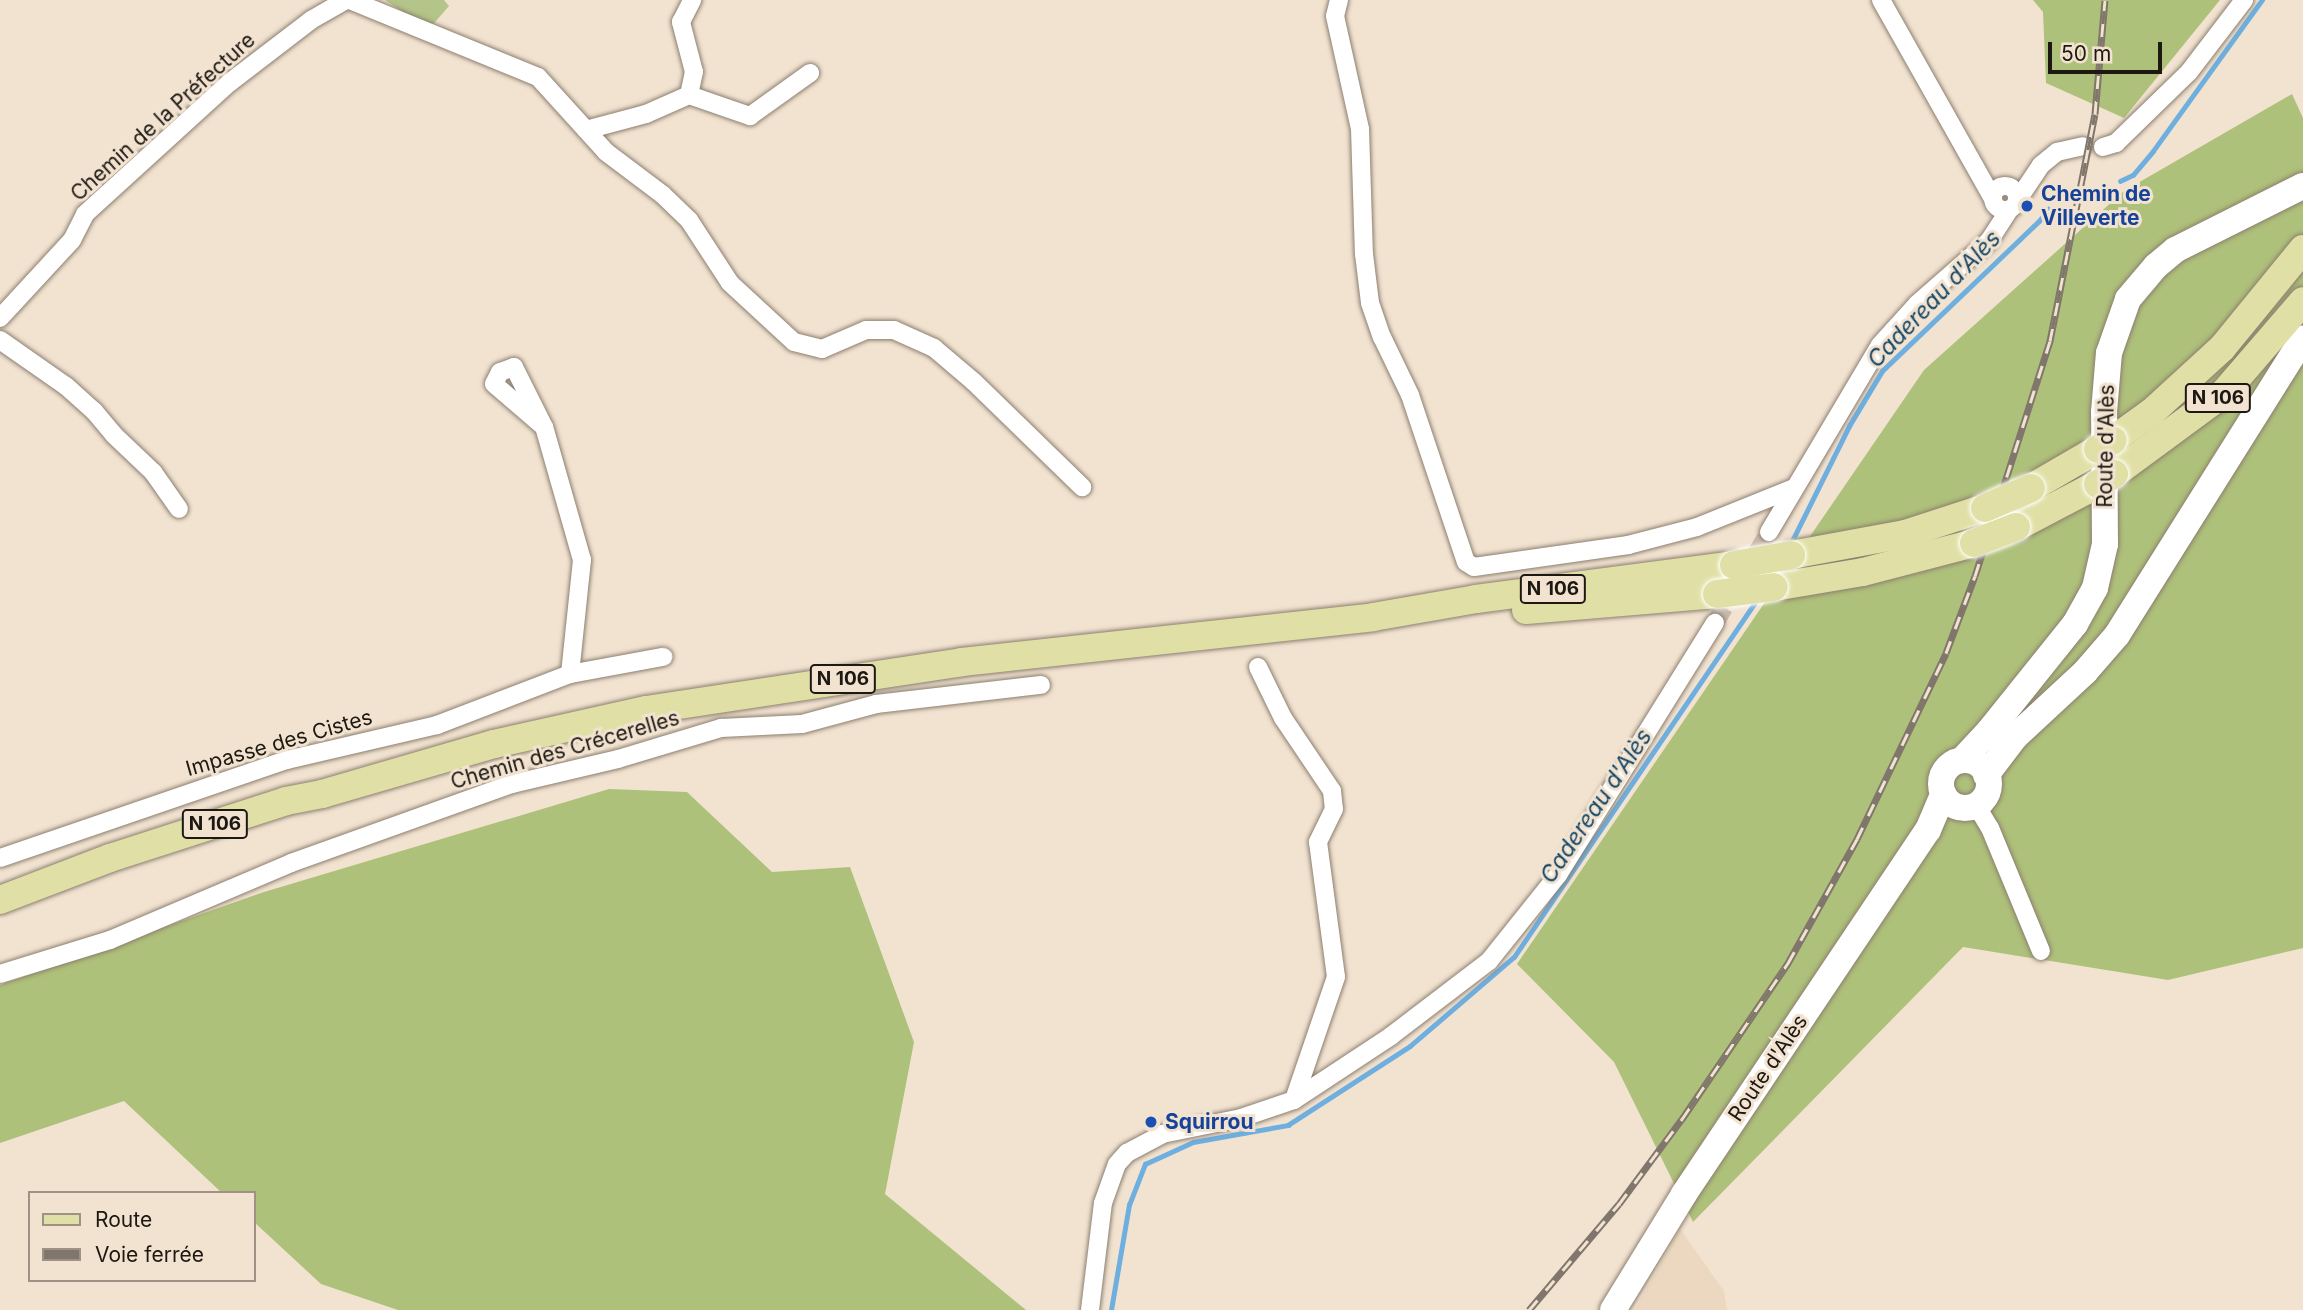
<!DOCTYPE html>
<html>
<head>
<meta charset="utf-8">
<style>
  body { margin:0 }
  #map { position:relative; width:2303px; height:1310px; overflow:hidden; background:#f2e3d1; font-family:Inter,sans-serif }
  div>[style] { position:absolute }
  .built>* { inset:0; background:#ecd8c0 }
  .green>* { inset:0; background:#b4c589 }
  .forest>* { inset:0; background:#aec17a }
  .stream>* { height:4.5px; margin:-2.25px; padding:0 2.25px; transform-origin:2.25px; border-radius:2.25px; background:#6eafdf }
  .minor-tunnel>* { height:18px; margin-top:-9px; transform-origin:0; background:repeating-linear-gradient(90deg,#c7baab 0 18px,transparent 0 27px) }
  .roads { filter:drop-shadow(0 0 2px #8c7f6f) drop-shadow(0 0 2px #8c7f6f) }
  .minor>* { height:18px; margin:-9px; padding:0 9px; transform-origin:9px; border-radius:9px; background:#fff }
  .minor>.ring { margin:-9px; padding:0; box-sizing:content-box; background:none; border:18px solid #fff; border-radius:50% }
  .secondary>* { height:26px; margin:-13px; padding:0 13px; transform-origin:13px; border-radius:13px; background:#fff }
  .secondary>.ring { margin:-13px; padding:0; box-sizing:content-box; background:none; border:26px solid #fff; border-radius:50% }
  .primary>* { height:28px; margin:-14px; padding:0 14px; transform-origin:14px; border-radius:14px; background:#e0e0a6 }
  .rail>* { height:7px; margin-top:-3.5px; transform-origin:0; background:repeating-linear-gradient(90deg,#f2e3d1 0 13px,#80766b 0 26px); box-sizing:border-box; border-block:2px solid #80766b }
  .bridges { filter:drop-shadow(0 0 2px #fff) drop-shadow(0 0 2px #fff) }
  .primary-bridge>* { height:28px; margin:-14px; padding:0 14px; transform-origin:14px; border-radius:14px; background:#e0e0a6 }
  .dots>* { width:19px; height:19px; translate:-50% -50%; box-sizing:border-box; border:4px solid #f2e3d1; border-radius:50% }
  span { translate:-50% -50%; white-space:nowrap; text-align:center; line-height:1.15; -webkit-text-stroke:6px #f2e3d1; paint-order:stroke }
  .shield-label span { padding:2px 5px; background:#f2e3d1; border:2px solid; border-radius:5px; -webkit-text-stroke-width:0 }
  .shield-label { font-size:19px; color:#1d1812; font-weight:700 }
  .street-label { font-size:21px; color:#1d1812 }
  .transit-label { font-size:21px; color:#164399; font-weight:700 }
  .left { translate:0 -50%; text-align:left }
  .water-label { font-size:23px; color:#154767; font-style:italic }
  .legend { position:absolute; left:28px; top:1191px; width:228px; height:91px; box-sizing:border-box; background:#f2e3d1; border:2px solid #9d9285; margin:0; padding:9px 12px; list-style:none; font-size:21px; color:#1d1812 }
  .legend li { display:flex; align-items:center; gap:14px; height:35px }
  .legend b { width:35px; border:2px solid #9d9285 }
  .scale { position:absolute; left:2048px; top:42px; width:114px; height:32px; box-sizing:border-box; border:4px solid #1d1812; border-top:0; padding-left:9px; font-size:21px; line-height:24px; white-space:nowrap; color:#1d1812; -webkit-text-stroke:5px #f2e3d1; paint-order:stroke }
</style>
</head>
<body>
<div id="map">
  <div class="built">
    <i style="clip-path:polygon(1680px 1229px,1724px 1291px,1727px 1310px,1635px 1310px)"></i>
  </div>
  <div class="green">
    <i style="clip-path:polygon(385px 0,444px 0,449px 6px,429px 29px)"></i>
  </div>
  <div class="forest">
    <i style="clip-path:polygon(2033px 0,2220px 0,2124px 118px,2046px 83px,2043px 12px)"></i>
    <i style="clip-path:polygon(2292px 94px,2303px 118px,2303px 948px,2168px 980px,1963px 947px,1693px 1222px,1614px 1062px,1517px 964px,1924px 370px,2124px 191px)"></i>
    <i style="clip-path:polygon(609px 789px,687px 792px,772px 872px,850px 867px,914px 1042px,885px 1194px,1026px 1310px,398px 1310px,321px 1284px,254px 1222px,254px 1193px,222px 1193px,124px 1101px,0 1143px,0 985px,264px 892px)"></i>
  </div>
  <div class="stream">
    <i style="left:2120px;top:181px;width:14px;rotate:-25deg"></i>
    <i style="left:2133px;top:175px;width:31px;rotate:-50deg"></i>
    <i style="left:2153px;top:151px;width:186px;rotate:-54.2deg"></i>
    <i style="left:1791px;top:543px;width:131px;rotate:-63.6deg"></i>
    <i style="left:1849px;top:426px;width:64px;rotate:-59deg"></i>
    <i style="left:1882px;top:371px;width:217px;rotate:-43.7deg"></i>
    <i style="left:2039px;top:221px;width:15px;rotate:-53deg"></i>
    <i style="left:1111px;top:1310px;width:107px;rotate:-80.3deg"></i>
    <i style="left:1129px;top:1205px;width:44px;rotate:-68.7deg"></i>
    <i style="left:1145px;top:1164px;width:53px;rotate:-24.6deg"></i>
    <i style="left:1193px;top:1142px;width:97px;rotate:-10.1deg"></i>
    <i style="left:1288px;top:1125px;width:145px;rotate:-32.9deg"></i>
    <i style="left:1410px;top:1046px;width:137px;rotate:-40.6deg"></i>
    <i style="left:1514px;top:957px;width:430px;rotate:-55.8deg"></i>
  </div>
  <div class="minor-tunnel">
    <i style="left:1715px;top:623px;width:106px;rotate:-59.3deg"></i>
  </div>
  <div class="roads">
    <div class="minor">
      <i style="left:350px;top:0;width:203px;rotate:22.3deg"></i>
      <i style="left:538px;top:77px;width:101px;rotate:47.8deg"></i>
      <i style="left:606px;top:152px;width:71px;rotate:37deg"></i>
      <i style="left:663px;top:195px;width:36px;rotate:44deg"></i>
      <i style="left:689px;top:220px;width:75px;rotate:56.9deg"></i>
      <i style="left:730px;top:283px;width:87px;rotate:42.7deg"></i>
      <i style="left:794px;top:342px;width:29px;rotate:14deg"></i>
      <i style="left:822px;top:349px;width:48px;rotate:-23.4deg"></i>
      <i style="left:866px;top:330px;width:28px"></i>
      <i style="left:894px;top:330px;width:44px;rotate:24.2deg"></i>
      <i style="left:934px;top:348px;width:52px;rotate:40.4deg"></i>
      <i style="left:974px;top:382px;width:151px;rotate:44.2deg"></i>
      <i style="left:1339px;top:0;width:16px;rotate:104deg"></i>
      <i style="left:1335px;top:16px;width:116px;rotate:77.5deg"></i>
      <i style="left:1360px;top:129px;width:125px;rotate:88.2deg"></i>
      <i style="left:1364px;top:254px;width:49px;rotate:83deg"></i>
      <i style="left:1370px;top:303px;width:36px;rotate:71deg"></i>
      <i style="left:1382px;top:337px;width:64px;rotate:64.2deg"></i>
      <i style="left:1410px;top:395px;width:176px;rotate:71.5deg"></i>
      <i style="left:1466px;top:562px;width:9px;rotate:32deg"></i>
      <i style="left:1474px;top:567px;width:156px;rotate:-8.1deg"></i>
      <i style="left:1628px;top:545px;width:71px;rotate:-14.6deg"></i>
      <i style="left:1697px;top:527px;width:105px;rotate:-21.9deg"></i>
      <i style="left:1881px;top:0;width:226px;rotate:60.6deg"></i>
      <i style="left:689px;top:95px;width:65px;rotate:19deg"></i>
      <i style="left:750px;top:116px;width:74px;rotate:-35.6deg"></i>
      <i style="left:586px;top:130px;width:62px;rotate:-14.9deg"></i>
      <i style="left:646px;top:114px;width:47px;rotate:-23.8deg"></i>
      <i style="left:689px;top:95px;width:24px;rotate:-78deg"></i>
      <i style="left:694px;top:72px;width:52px;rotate:-104.6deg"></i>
      <i style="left:681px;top:22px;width:25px;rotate:-63deg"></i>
      <i style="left:2103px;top:147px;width:14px;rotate:-17deg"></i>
      <i style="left:2116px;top:143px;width:102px;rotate:-44.2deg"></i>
      <i style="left:2189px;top:72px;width:91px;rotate:-52.6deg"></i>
      <i class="ring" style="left:1993px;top:186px;width:6px;height:6px"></i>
      <i style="left:2017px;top:201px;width:43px;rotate:-56.3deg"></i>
      <i style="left:2041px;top:165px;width:21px;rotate:-39deg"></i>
      <i style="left:2057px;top:152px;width:26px;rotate:-13deg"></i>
      <i style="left:0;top:318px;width:106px;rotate:-47.3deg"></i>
      <i style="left:72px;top:240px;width:29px;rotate:-63deg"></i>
      <i style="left:85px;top:214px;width:195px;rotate:-42.3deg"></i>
      <i style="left:229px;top:83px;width:103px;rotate:-37.5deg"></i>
      <i style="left:311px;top:20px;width:40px;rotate:-29.7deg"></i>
      <i style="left:0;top:340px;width:80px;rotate:34.9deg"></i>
      <i style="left:66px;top:386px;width:38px;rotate:42deg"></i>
      <i style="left:94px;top:411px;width:31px;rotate:50deg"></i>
      <i style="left:114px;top:435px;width:54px;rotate:43.5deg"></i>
      <i style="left:153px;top:472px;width:45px;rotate:54.9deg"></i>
      <i style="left:1769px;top:532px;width:217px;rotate:-59.3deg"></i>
      <i style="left:1880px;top:345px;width:55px;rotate:-47.9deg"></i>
      <i style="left:1917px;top:304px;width:96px;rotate:-41.2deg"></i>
      <i style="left:1989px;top:241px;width:37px;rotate:-57deg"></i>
      <i style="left:1258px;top:667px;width:57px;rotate:63.9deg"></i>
      <i style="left:1283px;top:718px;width:88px;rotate:56.1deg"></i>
      <i style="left:1332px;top:791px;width:18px;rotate:84deg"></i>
      <i style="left:1334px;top:809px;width:37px;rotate:116deg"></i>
      <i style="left:1318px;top:842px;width:136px;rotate:82.4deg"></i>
      <i style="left:1336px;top:977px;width:130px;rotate:108.9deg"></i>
      <i style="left:570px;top:674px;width:95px;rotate:-10.4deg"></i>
      <i style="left:1976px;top:805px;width:27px;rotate:59deg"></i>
      <i style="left:1990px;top:828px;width:133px;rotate:67.5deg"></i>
      <i style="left:0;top:858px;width:303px;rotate:-18.9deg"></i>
      <i style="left:287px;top:760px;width:154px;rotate:-13.1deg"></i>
      <i style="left:437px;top:725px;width:142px;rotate:-21deg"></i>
      <i style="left:570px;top:674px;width:115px;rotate:-84deg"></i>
      <i style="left:582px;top:560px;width:138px;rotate:-105.9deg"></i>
      <i style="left:544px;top:427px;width:67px;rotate:-116.6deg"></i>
      <i style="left:514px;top:367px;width:15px;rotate:160deg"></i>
      <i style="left:500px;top:372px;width:13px;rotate:117deg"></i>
      <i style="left:494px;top:384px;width:66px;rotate:40.7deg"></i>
      <i style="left:0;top:974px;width:115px;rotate:-17.2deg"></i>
      <i style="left:110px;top:940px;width:197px;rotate:-23deg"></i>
      <i style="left:291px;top:863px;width:235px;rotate:-19.7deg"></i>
      <i style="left:512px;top:784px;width:109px;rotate:-13.3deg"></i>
      <i style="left:618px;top:759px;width:108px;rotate:-16.8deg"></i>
      <i style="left:721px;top:728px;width:81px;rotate:-2.8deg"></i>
      <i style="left:802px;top:724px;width:77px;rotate:-15.1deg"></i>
      <i style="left:876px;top:704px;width:166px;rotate:-6.6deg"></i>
      <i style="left:1090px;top:1310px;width:108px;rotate:-83.1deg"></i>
      <i style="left:1103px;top:1203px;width:41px;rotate:-70.3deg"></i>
      <i style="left:1117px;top:1164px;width:15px;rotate:-48deg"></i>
      <i style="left:1127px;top:1153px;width:40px;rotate:-28deg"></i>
      <i style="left:1162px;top:1134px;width:81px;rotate:-11.4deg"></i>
      <i style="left:1241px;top:1118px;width:56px;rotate:-18.8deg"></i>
      <i style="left:1294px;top:1100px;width:116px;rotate:-33.4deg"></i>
      <i style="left:1391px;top:1036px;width:123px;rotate:-37.4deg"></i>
      <i style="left:1489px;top:961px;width:110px;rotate:-51.3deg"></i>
      <i style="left:1558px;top:875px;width:297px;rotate:-58.1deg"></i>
    </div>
    <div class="secondary">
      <i style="left:1962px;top:760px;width:41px;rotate:-47deg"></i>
      <i style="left:1990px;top:730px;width:136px;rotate:-51.3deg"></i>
      <i style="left:2075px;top:624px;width:41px;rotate:-60.9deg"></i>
      <i style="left:2095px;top:588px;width:45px;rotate:-77.2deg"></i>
      <i style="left:2105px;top:544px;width:132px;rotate:-90.4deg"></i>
      <i style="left:2104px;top:412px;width:59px;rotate:-85.2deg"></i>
      <i style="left:2109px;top:353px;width:57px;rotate:-70.6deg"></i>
      <i style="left:2128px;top:299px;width:43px;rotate:-49.7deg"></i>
      <i style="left:2156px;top:266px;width:25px;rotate:-40deg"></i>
      <i style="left:2175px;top:250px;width:143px;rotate:-26.6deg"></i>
      <i class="ring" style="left:1941px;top:760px;width:22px;height:22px"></i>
      <i style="left:1986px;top:775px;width:48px;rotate:-52.7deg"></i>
      <i style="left:2015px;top:737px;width:96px;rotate:-42.9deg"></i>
      <i style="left:2085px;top:672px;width:49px;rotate:-49.1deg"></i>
      <i style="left:2117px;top:635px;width:350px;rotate:-57.9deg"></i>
      <i style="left:1613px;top:1310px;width:136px;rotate:-58.5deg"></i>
      <i style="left:1684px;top:1194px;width:438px;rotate:-56.2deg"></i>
      <i style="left:1928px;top:830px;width:39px;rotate:-67deg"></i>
    </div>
    <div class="primary">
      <i style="left:2113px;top:440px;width:48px;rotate:-35.7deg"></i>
      <i style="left:2152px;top:412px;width:95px;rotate:-42.4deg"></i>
      <i style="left:2222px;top:348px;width:128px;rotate:-50.7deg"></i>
      <i style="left:2114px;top:474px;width:137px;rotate:-36.4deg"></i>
      <i style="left:2224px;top:393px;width:121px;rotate:-49.3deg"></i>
      <i style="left:2031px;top:488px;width:78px;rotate:-30.2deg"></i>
      <i style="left:2016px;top:527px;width:93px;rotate:-27.7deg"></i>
      <i style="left:1791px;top:555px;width:116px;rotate:-10.4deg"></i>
      <i style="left:1905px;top:534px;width:84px;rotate:-18deg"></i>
      <i style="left:1774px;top:587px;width:90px;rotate:-9.6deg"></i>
      <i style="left:1863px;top:572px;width:115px;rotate:-14.6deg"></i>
      <i style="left:1526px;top:610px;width:192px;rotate:-4.8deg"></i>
      <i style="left:0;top:900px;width:118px;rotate:-20.9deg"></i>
      <i style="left:110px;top:858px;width:185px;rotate:-17.9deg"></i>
      <i style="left:286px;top:801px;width:37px;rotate:-11deg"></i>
      <i style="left:322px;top:794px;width:179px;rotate:-16.2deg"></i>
      <i style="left:494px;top:744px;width:156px;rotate:-12.6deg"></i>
      <i style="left:646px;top:710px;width:320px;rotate:-8.6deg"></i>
      <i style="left:962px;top:662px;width:413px;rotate:-6.2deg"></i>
      <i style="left:1373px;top:617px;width:105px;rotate:-9.9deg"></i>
      <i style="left:1476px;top:599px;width:260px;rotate:-7.5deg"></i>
    </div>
  </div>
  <div class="rail">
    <i style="left:1529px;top:1310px;width:139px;rotate:-49.7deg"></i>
    <i style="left:1619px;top:1204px;width:106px;rotate:-53.5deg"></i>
    <i style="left:1682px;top:1119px;width:189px;rotate:-55.8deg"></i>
    <i style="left:1788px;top:963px;width:142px;rotate:-60.9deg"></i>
    <i style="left:1857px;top:839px;width:206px;rotate:-64.4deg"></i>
    <i style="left:1946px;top:653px;width:82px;rotate:-69.4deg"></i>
    <i style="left:1975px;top:576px;width:247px;rotate:-72.3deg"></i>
    <i style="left:2050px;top:341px;width:231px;rotate:-78.8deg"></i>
    <i style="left:2095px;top:114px;width:114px;rotate:-85deg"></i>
  </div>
  <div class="bridges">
    <div class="primary-bridge">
      <i style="left:2098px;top:449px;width:17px;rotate:-31deg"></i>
      <i style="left:2098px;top:484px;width:19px;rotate:-32deg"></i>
      <i style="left:1985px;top:508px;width:50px;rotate:-23.5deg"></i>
      <i style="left:1974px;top:543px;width:45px;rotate:-20.9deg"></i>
      <i style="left:1734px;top:565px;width:58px;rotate:-10deg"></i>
      <i style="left:1717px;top:594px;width:57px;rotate:-7deg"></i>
    </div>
  </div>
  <div class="dots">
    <i style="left:2027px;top:206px;background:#1a4fb4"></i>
    <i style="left:1151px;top:1122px;background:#1a4fb4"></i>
  </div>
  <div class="shield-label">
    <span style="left:2218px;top:398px">N 106</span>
    <span style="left:1553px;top:589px">N 106</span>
    <span style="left:843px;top:679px">N 106</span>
    <span style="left:215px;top:824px">N 106</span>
  </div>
  <div class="street-label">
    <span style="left:163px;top:117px;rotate:-42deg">Chemin de la Préfecture</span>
    <span style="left:2106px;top:446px;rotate:-89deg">Route d'Alès</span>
    <span style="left:279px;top:743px;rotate:-16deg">Impasse des Cistes</span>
    <span style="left:565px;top:750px;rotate:-16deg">Chemin des Crécerelles</span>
    <span style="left:1768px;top:1068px;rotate:-56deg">Route d'Alès</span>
  </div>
  <div class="transit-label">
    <span class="left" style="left:2041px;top:206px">Chemin de<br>Villeverte</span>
    <span class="left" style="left:1165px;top:1122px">Squirrou</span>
  </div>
  <div class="water-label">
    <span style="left:1934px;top:299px;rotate:-46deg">Cadereau d'Alès</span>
    <span style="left:1596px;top:806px;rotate:-56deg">Cadereau d'Alès</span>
  </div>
  <ul class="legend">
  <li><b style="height:9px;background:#e0e0a6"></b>Route</li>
  <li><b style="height:9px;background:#80766b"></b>Voie ferrée</li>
  </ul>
  <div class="scale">50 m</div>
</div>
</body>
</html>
